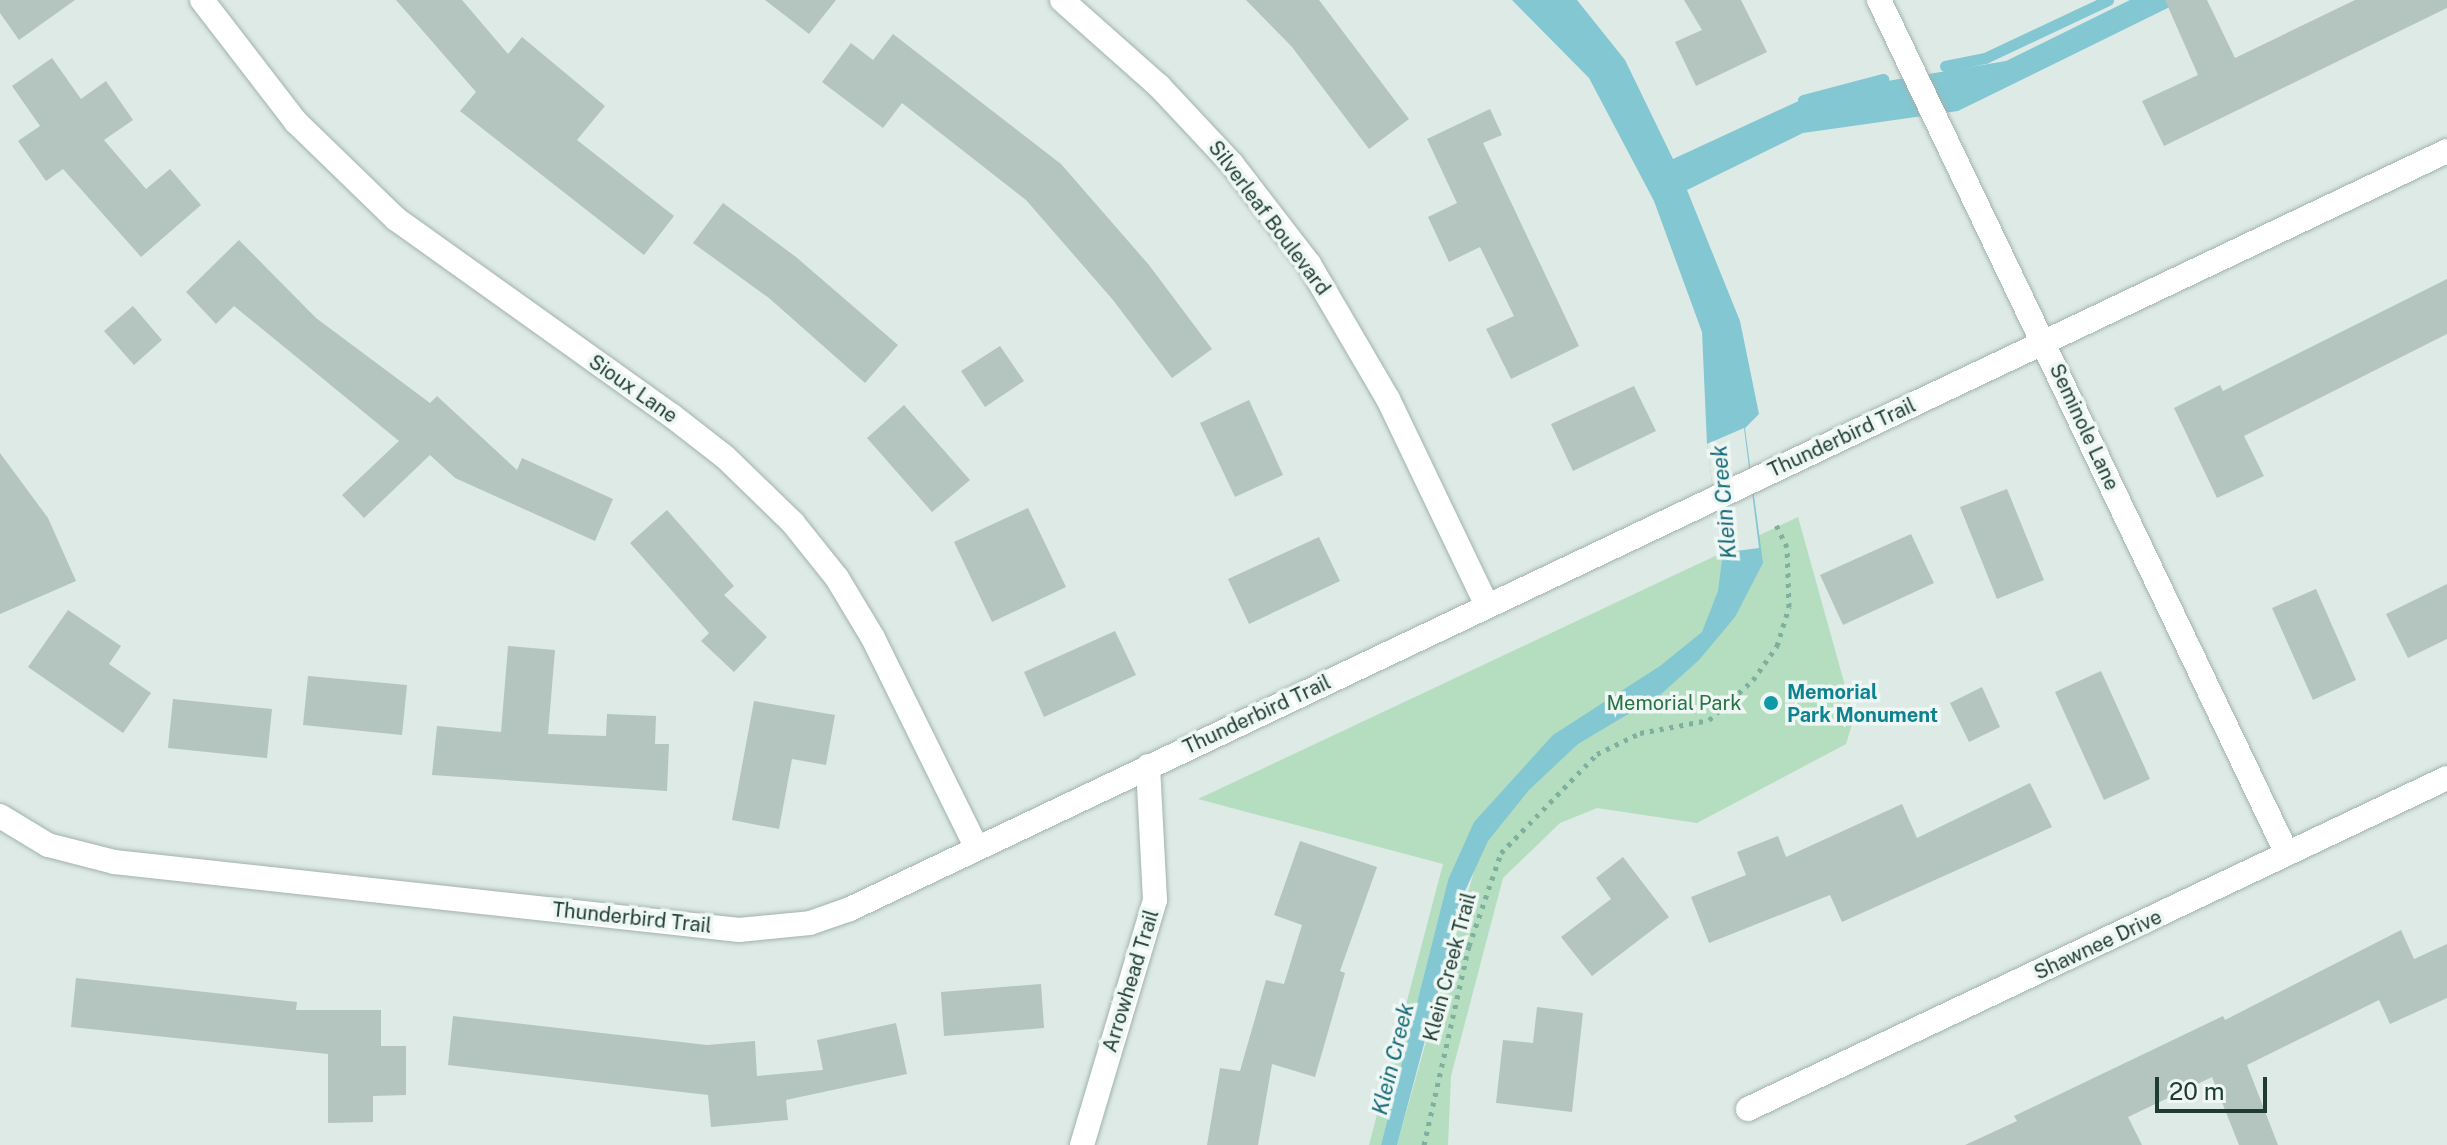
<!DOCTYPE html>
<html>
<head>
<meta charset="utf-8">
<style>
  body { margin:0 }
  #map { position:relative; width:2447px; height:1145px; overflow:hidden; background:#deeae5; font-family:"Public Sans",sans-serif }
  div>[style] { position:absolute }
  .green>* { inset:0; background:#b5ddc0 }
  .water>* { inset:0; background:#83c7d3 }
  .pier>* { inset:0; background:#deeae5 }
  .stream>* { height:11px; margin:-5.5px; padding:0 5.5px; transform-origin:5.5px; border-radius:5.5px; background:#83c7d3 }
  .building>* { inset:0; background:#b3c5be }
  .path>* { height:5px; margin-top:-2.5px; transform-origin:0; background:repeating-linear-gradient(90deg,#7db09f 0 4px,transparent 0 10px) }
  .roads { filter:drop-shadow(0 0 2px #a1b2ac) drop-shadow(0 0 2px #a1b2ac) }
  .minor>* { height:24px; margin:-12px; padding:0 12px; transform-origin:12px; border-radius:12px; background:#fff }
  .dots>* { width:22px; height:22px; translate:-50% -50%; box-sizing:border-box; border:4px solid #eef7f3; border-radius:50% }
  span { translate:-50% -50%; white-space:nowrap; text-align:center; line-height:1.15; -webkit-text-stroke:7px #eef7f3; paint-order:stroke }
  .street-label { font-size:20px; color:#1f3b33 }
  .culture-label { font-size:20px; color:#0d838f; font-weight:700 }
  .left { translate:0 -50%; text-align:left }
  .park-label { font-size:20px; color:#277344 }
  .water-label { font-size:22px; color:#176979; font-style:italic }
  .scale { position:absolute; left:2155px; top:1077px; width:112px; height:36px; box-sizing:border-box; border:4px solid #1f3b33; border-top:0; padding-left:10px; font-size:24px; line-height:28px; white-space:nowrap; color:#1f3b33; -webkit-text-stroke:6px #eef7f3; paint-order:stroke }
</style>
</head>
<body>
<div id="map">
  <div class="green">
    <i style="clip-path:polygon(1798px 517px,1854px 718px,1846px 744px,1697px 823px,1597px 808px,1560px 823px,1503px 878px,1451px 1076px,1448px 1145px,1397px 1145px,1474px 871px,1448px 880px,1381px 1145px,1369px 1145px,1443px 864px,1198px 799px)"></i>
  </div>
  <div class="water">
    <i style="clip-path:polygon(1512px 0,1577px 0,1625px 60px,1673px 159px,1816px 93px,2006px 61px,2130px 0,2184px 0,1958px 111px,1803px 133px,1687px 190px,1740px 321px,1759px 414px,1745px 428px,1763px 563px,1735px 617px,1699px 660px,1660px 695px,1578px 744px,1529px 790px,1488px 841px,1465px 891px,1397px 1145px,1381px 1145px,1448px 880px,1474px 822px,1553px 735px,1660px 666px,1702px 632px,1718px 591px,1722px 560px,1707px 444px,1702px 332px,1654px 201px,1589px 78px)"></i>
  </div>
  <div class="pier">
    <i style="clip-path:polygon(1744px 428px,1759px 548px,1721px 553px,1707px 444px)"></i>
  </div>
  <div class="stream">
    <i style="left:1945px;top:66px;width:41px;rotate:-11.3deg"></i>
    <i style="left:1985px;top:58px;width:136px;rotate:-25.2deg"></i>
    <i style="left:1803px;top:100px;width:83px;rotate:-14.7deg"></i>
  </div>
  <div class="building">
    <i style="clip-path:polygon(0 0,75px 0,19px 40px,0 13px)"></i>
    <i style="clip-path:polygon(396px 0,462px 0,508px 54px,522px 37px,605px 106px,577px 140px,674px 216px,644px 255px,460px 111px,476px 92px)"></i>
    <i style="clip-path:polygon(765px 0,836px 0,809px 34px)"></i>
    <i style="clip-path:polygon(1246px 0,1319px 0,1409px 119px,1369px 149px,1292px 47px)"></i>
    <i style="clip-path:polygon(1684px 0,1741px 0,1767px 52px,1696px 86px,1675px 42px,1702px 30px)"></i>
    <i style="clip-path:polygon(2165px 0,2207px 0,2235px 58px,2355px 0,2447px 0,2447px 8px,2164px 146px,2142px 101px,2198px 75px)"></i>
    <i style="clip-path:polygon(893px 34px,1061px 164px,1149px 265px,1212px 349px,1172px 378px,1113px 300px,1026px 200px,902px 103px,883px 128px,822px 82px,851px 43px,873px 60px)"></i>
    <i style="clip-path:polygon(52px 58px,81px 99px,106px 81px,133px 120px,104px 140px,146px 189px,170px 169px,201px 205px,141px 257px,63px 169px,46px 181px,18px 141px,40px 126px,12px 86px)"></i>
    <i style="clip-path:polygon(1490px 109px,1502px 135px,1483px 143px,1579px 346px,1511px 379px,1486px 329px,1514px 316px,1480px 247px,1449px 262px,1428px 217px,1457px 203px,1427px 139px)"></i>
    <i style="clip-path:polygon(723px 203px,796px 257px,898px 345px,865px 383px,769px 298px,693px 243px)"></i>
    <i style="clip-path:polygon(239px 240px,316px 318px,430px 403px,437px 396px,517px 470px,522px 458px,613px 499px,595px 541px,455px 478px,430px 455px,364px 518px,342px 495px,399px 441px,234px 306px,216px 324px,186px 292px)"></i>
    <i style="clip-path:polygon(2447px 279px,2447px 334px,2244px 436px,2264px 476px,2217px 498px,2174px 408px,2220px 385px,2223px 391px)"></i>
    <i style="clip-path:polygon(133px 306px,162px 340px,134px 365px,104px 331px)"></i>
    <i style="clip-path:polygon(1000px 346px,1024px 381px,985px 407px,961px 371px)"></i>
    <i style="clip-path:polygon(1634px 386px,1656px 431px,1573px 471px,1551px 424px)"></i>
    <i style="clip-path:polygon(1249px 400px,1283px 475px,1235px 497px,1200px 423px)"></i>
    <i style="clip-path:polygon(904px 405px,970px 480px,932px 512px,867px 438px)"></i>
    <i style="clip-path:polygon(0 453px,48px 518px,76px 581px,0 614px)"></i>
    <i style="clip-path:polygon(2007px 489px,2044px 580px,1997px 599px,1960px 507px)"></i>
    <i style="clip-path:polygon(1028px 508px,1066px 587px,992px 622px,954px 542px)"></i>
    <i style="clip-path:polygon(667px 510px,734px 586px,724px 595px,767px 637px,734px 672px,701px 641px,709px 633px,630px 543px)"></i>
    <i style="clip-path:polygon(1911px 534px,1934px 583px,1843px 625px,1820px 575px)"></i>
    <i style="clip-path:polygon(1319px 537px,1340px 581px,1249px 624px,1228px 579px)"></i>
    <i style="clip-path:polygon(2447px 584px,2447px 639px,2408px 658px,2386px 614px)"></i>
    <i style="clip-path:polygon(2316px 589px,2356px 680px,2313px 700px,2272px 608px)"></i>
    <i style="clip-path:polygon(68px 610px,121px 646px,109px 664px,151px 693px,123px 733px,28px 667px)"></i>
    <i style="clip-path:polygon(1115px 631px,1136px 675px,1044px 717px,1024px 672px)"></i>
    <i style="clip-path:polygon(508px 646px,555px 650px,548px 734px,606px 736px,607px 714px,656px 716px,655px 744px,669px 744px,667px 791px,432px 775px,437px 726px,501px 732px)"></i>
    <i style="clip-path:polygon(2101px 671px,2150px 779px,2104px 800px,2055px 692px)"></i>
    <i style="clip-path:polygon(308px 676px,407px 685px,402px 735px,303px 725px)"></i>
    <i style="clip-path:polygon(1982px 687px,2000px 727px,1969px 742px,1950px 703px)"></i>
    <i style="clip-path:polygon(173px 699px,272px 709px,267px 758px,168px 748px)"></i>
    <i style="clip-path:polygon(754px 701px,835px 715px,826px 765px,792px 759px,779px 829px,732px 820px)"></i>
    <i style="clip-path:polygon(2030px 783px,2052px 827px,1842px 922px,1830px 895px,1709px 943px,1691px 897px,1746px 875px,1737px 852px,1778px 836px,1786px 857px,1902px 804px,1917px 838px)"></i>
    <i style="clip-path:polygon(1300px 841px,1377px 867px,1340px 971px,1345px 973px,1315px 1077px,1272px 1064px,1258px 1145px,1207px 1145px,1220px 1068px,1240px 1071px,1266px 980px,1284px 984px,1302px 925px,1274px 915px)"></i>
    <i style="clip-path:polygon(1623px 857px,1669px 917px,1592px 976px,1561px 937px,1611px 899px,1596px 878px)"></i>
    <i style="clip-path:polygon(2401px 930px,2414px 959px,2447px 944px,2447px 998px,2390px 1024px,2379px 1000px,2247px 1065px,2278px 1145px,2239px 1145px,2212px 1077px,2128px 1117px,2142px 1145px,1965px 1145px,2017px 1121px,2014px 1116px,2223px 1016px,2225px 1020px)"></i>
    <i style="clip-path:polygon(76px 978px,297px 1002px,296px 1010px,381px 1010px,381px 1046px,406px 1046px,406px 1095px,373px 1096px,373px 1122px,328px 1123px,328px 1054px,71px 1027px)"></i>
    <i style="clip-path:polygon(1041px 984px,1044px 1028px,944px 1036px,941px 992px)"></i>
    <i style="clip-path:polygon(1537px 1007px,1583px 1013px,1572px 1112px,1496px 1103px,1503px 1040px,1533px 1043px)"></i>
    <i style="clip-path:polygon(453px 1016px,707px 1045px,755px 1041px,757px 1076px,823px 1070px,817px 1040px,896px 1023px,907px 1074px,786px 1100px,788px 1120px,711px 1127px,708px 1095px,448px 1065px)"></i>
  </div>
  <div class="path">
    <i style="left:1424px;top:1145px;width:204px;rotate:-77.3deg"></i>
    <i style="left:1469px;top:946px;width:98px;rotate:-71deg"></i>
    <i style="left:1501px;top:853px;width:138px;rotate:-45.9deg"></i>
    <i style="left:1597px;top:754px;width:48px;rotate:-26deg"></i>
    <i style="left:1640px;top:733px;width:70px;rotate:-10.7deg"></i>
    <i style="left:1709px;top:720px;width:59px;rotate:-42.3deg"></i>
    <i style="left:1753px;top:680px;width:42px;rotate:-54.8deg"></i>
    <i style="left:1777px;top:646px;width:41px;rotate:-72.9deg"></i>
    <i style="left:1789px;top:607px;width:60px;rotate:-91.9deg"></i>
    <i style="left:1787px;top:547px;width:28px;rotate:-116deg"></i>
  </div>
  <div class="roads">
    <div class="minor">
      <i style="left:202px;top:0;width:154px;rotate:52.4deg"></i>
      <i style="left:296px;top:122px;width:139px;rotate:44.1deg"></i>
      <i style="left:396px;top:219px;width:338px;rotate:35.5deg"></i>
      <i style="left:671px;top:415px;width:68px;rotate:37.9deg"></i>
      <i style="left:725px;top:457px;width:95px;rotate:44.1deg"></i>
      <i style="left:793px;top:523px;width:70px;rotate:51.3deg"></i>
      <i style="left:837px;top:578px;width:70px;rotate:59deg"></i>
      <i style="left:873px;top:638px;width:234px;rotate:63.7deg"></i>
      <i style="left:1062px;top:0;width:130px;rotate:41.6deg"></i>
      <i style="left:1159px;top:86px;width:107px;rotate:46.9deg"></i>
      <i style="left:1232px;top:164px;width:126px;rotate:52.4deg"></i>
      <i style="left:1309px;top:264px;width:156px;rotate:59.7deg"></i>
      <i style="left:1388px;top:399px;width:229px;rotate:64.4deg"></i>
      <i style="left:1879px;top:0;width:946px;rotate:64.46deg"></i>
      <i style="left:0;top:816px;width:56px;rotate:31.1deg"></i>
      <i style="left:48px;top:845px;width:68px;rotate:14.4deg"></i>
      <i style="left:114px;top:862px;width:629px;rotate:6.21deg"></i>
      <i style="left:739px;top:930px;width:71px;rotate:-5.6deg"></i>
      <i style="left:810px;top:923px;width:42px;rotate:-19.3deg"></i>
      <i style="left:850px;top:909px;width:1768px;rotate:-25.39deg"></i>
      <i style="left:1748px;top:1109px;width:773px;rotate:-25.34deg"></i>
      <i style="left:1082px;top:1145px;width:256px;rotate:-73.4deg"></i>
      <i style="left:1155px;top:900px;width:134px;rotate:-93deg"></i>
    </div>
  </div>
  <div class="dots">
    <i style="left:1771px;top:703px;background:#0f9aa8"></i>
  </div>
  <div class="street-label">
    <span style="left:1269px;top:218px;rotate:53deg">Silverleaf Boulevard</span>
    <span style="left:633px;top:389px;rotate:35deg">Sioux Lane</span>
    <span style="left:2084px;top:427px;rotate:65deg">Seminole Lane</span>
    <span style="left:1842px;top:438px;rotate:-25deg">Thunderbird Trail</span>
    <span style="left:1257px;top:715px;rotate:-25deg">Thunderbird Trail</span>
    <span style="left:632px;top:918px;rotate:6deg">Thunderbird Trail</span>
    <span style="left:2098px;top:945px;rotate:-25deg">Shawnee Drive</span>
    <span style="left:1450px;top:967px;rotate:-75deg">Klein Creek Trail</span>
    <span style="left:1131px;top:981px;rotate:-73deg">Arrowhead Trail</span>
  </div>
  <div class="culture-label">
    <span class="left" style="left:1787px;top:704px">Memorial<br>Park Monument</span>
  </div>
  <div class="park-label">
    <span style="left:1674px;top:703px">Memorial Park</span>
  </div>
  <div class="water-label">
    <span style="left:1724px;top:502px;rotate:-95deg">Klein Creek</span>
    <span style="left:1393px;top:1059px;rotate:-76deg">Klein Creek</span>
  </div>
  <div class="scale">20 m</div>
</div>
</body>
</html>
